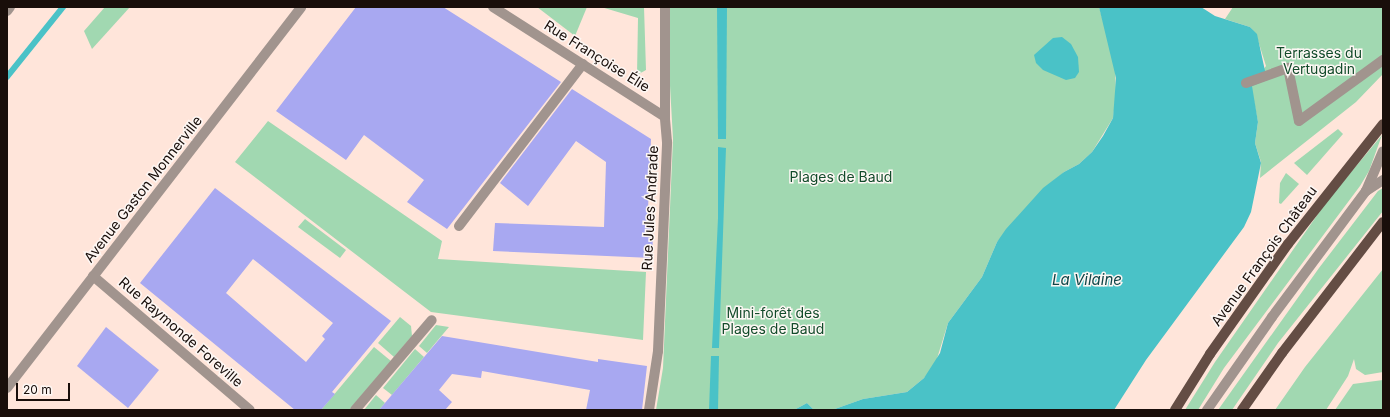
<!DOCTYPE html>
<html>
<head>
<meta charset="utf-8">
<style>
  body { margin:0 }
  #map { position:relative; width:1390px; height:417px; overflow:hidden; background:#ffe5da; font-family:Inter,sans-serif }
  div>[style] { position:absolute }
  .green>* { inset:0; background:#a1d8b1 }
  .water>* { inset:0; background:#4ac2c7 }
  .stream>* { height:5.5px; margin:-2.75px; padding:0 2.75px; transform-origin:2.75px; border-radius:2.75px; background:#4ac2c7 }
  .building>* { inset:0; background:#a8a8f1 }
  .minor>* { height:10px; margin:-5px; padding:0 5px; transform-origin:5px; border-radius:5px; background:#a1948e }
  .major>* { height:10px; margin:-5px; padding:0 5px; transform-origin:5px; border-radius:5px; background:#644d44 }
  span { translate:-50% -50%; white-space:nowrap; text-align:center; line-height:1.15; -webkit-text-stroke:3px #fdf7f4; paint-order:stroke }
  .park-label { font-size:14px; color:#124b2a }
  .street-label { font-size:14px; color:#190e0a }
  .water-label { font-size:15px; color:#0f4548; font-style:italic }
  .frame { position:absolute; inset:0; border:8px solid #190e0a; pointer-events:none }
  .scale { position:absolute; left:16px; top:383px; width:54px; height:18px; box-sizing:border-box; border:2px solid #190e0a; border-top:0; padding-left:5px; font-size:12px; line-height:14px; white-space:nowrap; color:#190e0a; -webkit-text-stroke:3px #fdf7f4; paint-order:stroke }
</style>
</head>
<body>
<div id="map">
  <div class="green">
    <i style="clip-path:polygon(105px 7px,130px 7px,92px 49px,84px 31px)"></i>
    <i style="clip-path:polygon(537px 7px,587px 7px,575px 36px)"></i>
    <i style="clip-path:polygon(601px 7px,644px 7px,646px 70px,637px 75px,638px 18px)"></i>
    <i style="clip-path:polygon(669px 7px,1099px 7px,1115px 63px,1116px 95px,1113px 118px,1092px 152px,1079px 164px,1064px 172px,997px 242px,982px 277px,948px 323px,935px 365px,924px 378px,907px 392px,863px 399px,832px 410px,814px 410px,807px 403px,794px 410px,656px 410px,663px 368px,673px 139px,669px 68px)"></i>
    <i style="clip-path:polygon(1233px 7px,1383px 7px,1383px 74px,1356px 102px,1260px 178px,1261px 162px,1255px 143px,1258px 122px,1251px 86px,1266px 66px,1256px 34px,1250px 27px,1225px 19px)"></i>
    <i style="clip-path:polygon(268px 121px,442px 241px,438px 259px,646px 272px,643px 340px,431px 312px,235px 162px)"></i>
    <i style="clip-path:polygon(1338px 129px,1343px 134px,1307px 175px,1294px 163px)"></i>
    <i style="clip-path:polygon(1382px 135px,1369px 171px,1360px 186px,1224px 368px,1198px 410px,1185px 410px,1215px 362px,1327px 201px)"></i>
    <i style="clip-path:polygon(1286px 173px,1299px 184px,1281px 204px,1279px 203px,1280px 183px)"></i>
    <i style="clip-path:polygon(1383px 188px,1383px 211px,1278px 343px,1232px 410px,1218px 410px,1319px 268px,1378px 191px)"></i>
    <i style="clip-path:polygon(305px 219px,346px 250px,340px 258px,298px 227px)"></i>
    <i style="clip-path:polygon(1383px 269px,1383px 372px,1365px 375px,1356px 369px,1354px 359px,1348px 376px,1326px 410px,1275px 410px,1305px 367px)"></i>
    <i style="clip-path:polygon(400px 317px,411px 326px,412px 336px,394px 357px,378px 343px)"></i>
    <i style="clip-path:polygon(436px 325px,449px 327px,427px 353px,419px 346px)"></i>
    <i style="clip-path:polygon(374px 347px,391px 361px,349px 410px,321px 410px)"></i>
    <i style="clip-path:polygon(415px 349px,424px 357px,392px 395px,383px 388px)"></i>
    <i style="clip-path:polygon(1383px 380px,1383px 410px,1335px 410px,1353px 384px)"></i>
    <i style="clip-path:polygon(376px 395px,385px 403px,379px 410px,364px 410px)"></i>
  </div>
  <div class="water">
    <i style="clip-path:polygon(717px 7px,727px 7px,726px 139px,718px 139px)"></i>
    <i style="clip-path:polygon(1099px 7px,1201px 7px,1215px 16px,1250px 27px,1257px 34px,1267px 80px,1252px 86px,1258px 122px,1255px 143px,1261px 163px,1251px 212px,1244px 227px,1146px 360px,1114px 410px,832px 410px,863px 399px,907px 392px,924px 378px,940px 353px,948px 323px,982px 277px,997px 242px,1006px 229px,1043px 188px,1064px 172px,1079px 164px,1092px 152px,1103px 136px,1113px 118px,1116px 78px)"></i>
    <i style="clip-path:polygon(1062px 37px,1071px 44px,1078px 57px,1079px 72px,1075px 78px,1066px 80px,1043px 70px,1036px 63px,1034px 55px,1053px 38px)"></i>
    <i style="clip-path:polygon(718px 147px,726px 148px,719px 348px,712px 348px,718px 218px)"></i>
    <i style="clip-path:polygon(711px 356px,719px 356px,718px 410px,709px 410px)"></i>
    <i style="clip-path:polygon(807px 403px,814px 410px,794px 410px)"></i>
  </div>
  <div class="stream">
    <i style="left:7px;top:77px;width:90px;rotate:-51.3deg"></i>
  </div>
  <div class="building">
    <i style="clip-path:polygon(356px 7px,443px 7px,561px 82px,447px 229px,407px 202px,424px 180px,364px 135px,346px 160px,276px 111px)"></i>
    <i style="clip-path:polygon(572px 89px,651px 139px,648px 210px,654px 214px,652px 258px,493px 251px,495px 223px,604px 227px,606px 162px,576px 141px,528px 206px,500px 183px)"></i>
    <i style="clip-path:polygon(evenodd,215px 188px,391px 321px,332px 392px,335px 394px,321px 410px,295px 410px,140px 283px,215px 188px,253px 259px,333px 323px,322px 336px,325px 339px,306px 362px,226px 293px,253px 259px)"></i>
    <i style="clip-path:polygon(106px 327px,159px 370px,128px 408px,77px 366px)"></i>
    <i style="clip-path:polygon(442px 336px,598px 362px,598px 359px,647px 366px,642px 410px,586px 410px,590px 390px,482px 371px,481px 378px,452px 374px,439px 390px,452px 402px,445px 410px,379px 410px)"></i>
  </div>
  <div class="minor">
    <i style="left:493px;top:7px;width:204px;rotate:32.6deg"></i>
    <i style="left:7px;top:11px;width:5px;rotate:-53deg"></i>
    <i style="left:1246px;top:83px;width:45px;rotate:-19.7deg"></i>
    <i style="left:1288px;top:68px;width:54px;rotate:78.3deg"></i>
    <i style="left:1299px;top:121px;width:104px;rotate:-36deg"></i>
    <i style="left:1366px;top:191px;width:20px;rotate:-33deg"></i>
    <i style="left:459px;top:226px;width:204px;rotate:-52.6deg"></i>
    <i style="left:93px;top:276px;width:206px;rotate:40.5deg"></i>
    <i style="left:7px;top:388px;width:481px;rotate:-52.3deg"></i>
    <i style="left:355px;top:410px;width:118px;rotate:-49.5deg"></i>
    <i style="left:649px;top:410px;width:60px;rotate:-81.3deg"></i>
    <i style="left:658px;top:351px;width:209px;rotate:-87.5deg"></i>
    <i style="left:667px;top:142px;width:25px;rotate:-95deg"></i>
    <i style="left:665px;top:117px;width:110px;rotate:-90deg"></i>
    <i style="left:1207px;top:410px;width:113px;rotate:-55deg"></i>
    <i style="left:1272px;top:317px;width:157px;rotate:-53.3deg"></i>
    <i style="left:1366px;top:191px;width:43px;rotate:-67deg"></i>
  </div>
  <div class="major">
    <i style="left:1175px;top:410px;width:66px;rotate:-58deg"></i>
    <i style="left:1210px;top:354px;width:135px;rotate:-54.7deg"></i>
    <i style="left:1288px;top:244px;width:153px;rotate:-51.6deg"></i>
    <i style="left:1242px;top:410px;width:70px;rotate:-54.9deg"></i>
    <i style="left:1282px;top:353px;width:165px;rotate:-52.4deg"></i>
  </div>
  <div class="park-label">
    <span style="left:1319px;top:61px">Terrasses du<br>Vertugadin</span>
    <span style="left:841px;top:177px">Plages de Baud</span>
    <span style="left:773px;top:321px">Mini-forêt des<br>Plages de Baud</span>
  </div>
  <div class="street-label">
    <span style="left:597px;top:56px;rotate:32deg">Rue Françoise Élie</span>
    <span style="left:143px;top:189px;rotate:-52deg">Avenue Gaston Monnerville</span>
    <span style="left:650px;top:208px;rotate:-87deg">Rue Jules Andrade</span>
    <span style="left:1264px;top:256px;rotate:-54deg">Avenue François Château</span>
    <span style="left:181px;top:332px;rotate:41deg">Rue Raymonde Foreville</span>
  </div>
  <div class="water-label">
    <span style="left:1087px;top:280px">La Vilaine</span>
  </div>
  <div class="frame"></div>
  <div class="scale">20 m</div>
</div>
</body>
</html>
